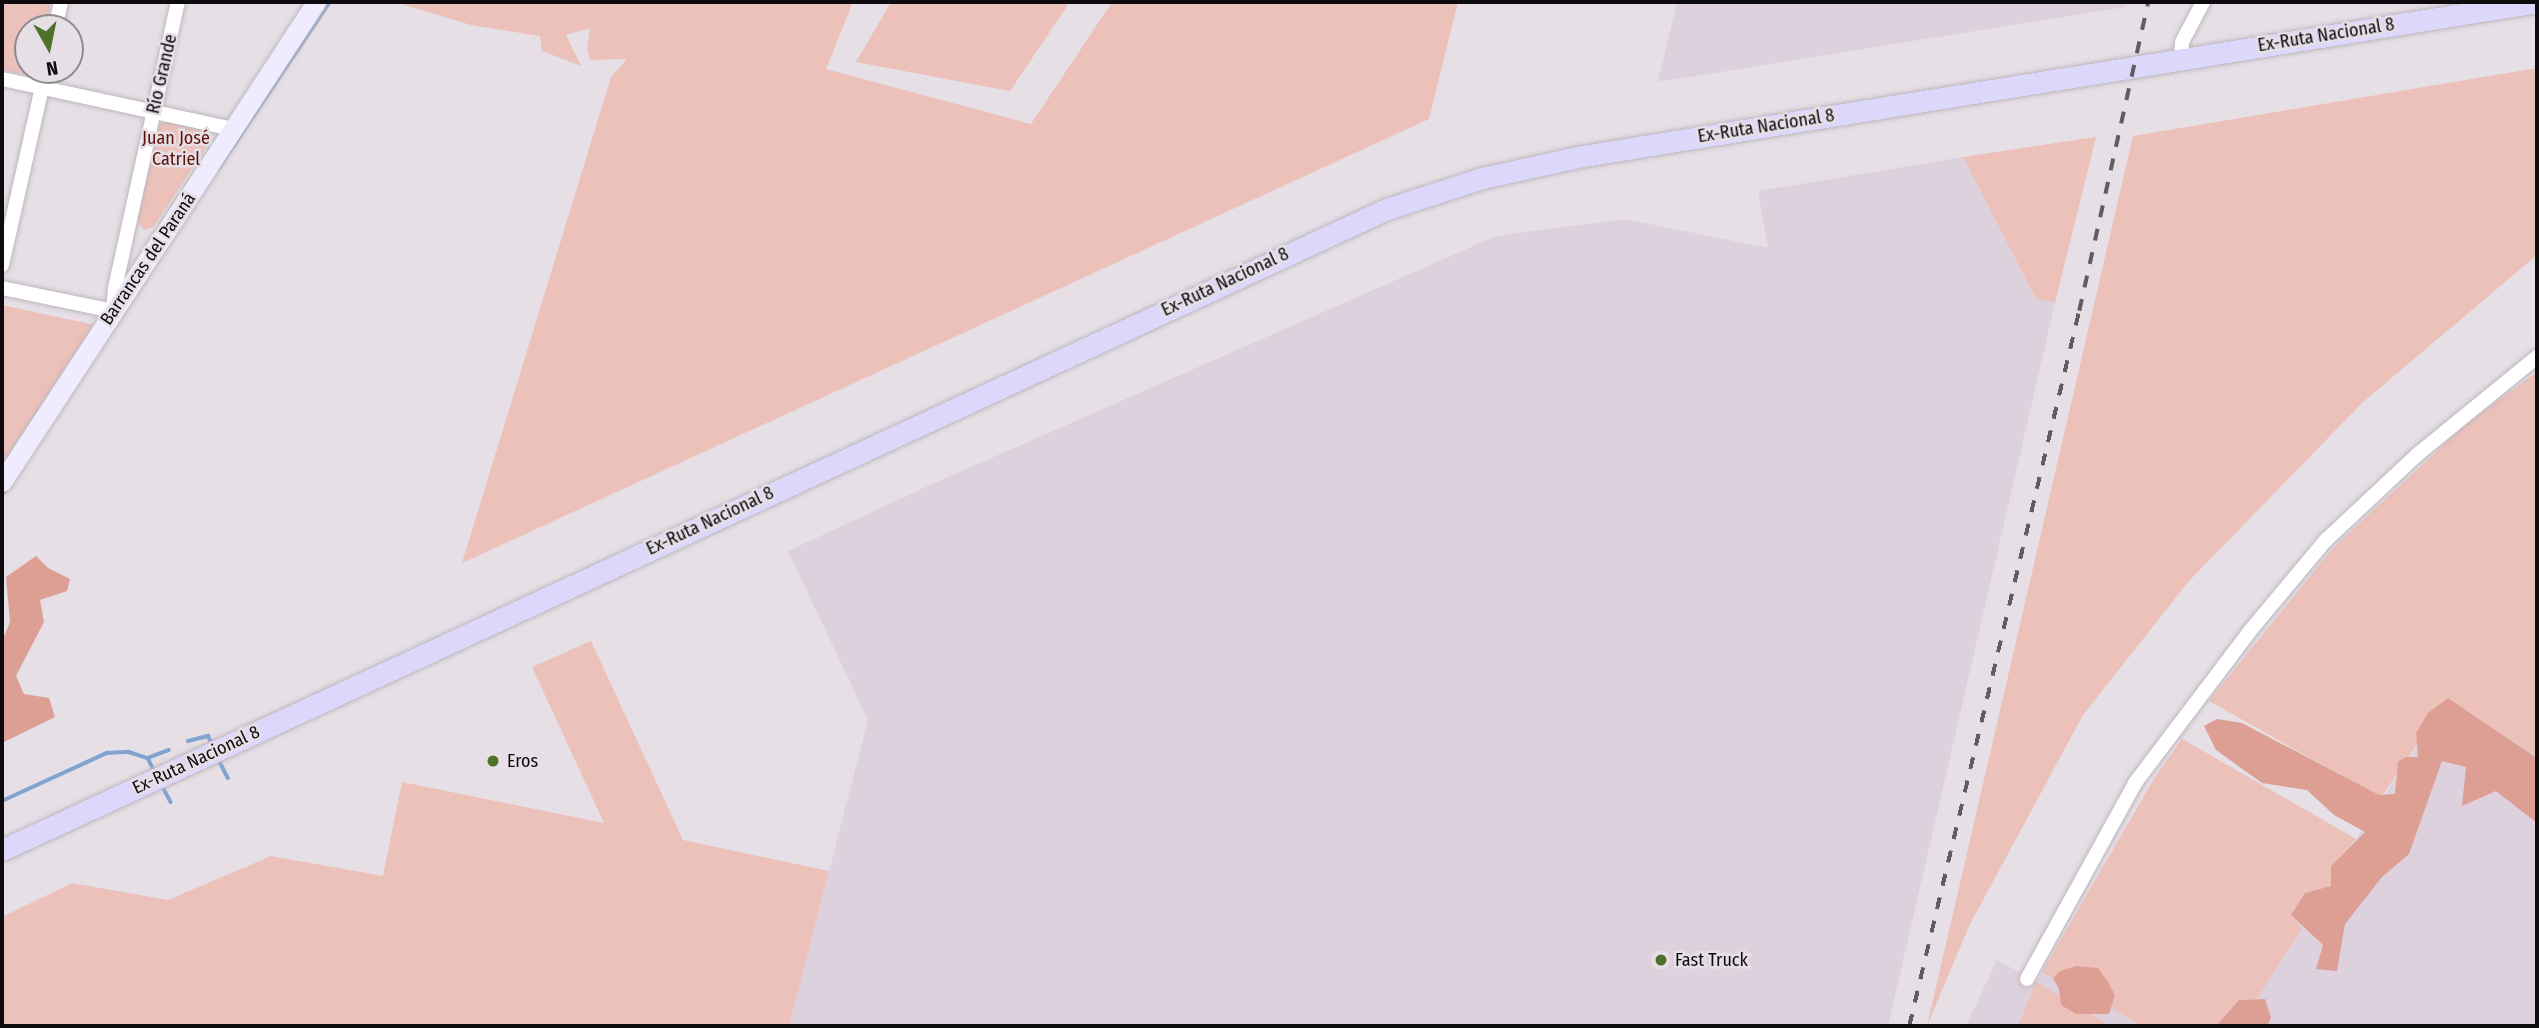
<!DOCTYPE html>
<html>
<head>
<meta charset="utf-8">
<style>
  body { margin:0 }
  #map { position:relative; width:2539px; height:1028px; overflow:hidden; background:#e6dfe6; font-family:"Fira Sans Condensed",sans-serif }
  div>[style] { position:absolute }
  .built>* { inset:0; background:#ddd1de }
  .green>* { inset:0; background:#ecc1ba }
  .forest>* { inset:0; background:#dd9f93 }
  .stream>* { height:3.5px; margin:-1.75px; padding:0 1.75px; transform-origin:1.75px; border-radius:1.75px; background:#81a3d0 }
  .roads { filter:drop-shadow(0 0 2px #bdb7be) drop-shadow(0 0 2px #bdb7be) }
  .street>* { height:14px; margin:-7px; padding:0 7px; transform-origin:7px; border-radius:7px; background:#fff }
  .secondary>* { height:19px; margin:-9.5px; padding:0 9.5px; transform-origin:9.5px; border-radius:9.5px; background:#eeecfe }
  .primary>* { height:21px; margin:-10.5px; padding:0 10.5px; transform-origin:10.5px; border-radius:10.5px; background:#dcd8fc }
  .rail>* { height:3.5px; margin-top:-1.75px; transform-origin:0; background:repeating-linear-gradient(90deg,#605c61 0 12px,transparent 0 24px) }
  .dots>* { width:19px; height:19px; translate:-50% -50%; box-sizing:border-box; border:4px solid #e6dfe6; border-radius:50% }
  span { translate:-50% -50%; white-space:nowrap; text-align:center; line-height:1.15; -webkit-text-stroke:5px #e6dfe6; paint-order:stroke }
  .street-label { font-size:18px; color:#0d0b0e }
  .park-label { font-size:18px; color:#5c130a }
  .poi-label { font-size:18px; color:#0d0b0e }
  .left { translate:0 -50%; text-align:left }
  .frame { position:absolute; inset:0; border:4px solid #0d0b0e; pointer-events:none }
  .north { position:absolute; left:14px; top:14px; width:70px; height:70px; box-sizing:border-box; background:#e6dfe6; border:2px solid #8f8a90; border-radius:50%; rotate:171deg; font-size:19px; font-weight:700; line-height:28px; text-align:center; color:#0d0b0e }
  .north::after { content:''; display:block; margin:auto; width:24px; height:32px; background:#4f722a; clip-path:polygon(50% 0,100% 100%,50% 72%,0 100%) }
</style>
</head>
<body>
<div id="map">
  <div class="built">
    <i style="clip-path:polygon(1677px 2px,2127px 2px,2125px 7px,1658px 82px)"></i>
    <i style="clip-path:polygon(1963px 157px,2036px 299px,2055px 303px,1888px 1026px,789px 1026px,868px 720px,788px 551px,930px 485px,1496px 236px,1625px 219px,1768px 248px,1758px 191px)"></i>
    <i style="clip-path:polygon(2448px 698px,2537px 757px,2537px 1026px,1966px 1026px,1997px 960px,2037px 982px,2154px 779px,2182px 739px,2356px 839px)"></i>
  </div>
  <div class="green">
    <i style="clip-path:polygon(2px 2px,51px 2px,45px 28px,28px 28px,28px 70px,35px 70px,29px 75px,2px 70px)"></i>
    <i style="clip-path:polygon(395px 2px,853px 2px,826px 69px,1031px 124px,1112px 2px,1458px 2px,1429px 119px,462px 563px,611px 77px,627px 59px,590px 60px,587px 49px,590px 28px,566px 35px,581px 66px,542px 51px,540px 36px,471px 25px)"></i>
    <i style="clip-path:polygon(891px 2px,1070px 2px,1010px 91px,856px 62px)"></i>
    <i style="clip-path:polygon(2537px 68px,2537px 255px,2362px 403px,2189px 581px,2083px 715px,1969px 926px,1927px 1026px,2133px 136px)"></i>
    <i style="clip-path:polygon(167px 121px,204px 130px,211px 140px,154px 226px,145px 230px,137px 222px,158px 125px)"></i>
    <i style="clip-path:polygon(2096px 137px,2055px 303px,2036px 299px,1963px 157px)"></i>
    <i style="clip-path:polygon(2px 305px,95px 325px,2px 465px)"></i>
    <i style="clip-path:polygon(2537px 372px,2537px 757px,2448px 698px,2381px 798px,2209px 701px,2333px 548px,2467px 423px)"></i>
    <i style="clip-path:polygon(591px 641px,683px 840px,829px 871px,789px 1026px,2px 1026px,2px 917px,72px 883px,168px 900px,271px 856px,383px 876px,402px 782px,604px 823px,532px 667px)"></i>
    <i style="clip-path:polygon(2182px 739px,2356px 839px,2331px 866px,2331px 886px,2305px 893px,2291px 915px,2302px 928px,2257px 999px,2239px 1000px,2216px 1026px,2142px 1026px,2111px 1008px,2115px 995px,2060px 971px,2053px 978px,2042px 972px,2154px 779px)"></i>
    <i style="clip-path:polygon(2036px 982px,2111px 1026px,2018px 1026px)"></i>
  </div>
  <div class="forest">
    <i style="clip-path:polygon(36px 556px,48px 568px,70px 579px,67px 591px,40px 600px,44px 622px,16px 676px,24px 694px,49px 698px,55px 717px,2px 743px,2px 641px,10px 622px,6px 577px)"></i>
    <i style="clip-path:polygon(2448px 698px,2537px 758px,2537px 823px,2496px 791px,2462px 806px,2466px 767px,2442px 761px,2409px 854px,2382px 877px,2345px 924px,2337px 971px,2316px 969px,2323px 945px,2291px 915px,2305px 893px,2331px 886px,2331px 866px,2365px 832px,2334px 815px,2307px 790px,2262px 783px,2216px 750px,2204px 726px,2217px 719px,2242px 723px,2379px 795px,2395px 794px,2398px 762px,2406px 757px,2418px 757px,2416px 733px,2428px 713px)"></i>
    <i style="clip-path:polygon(2076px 966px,2098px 968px,2108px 982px,2115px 995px,2109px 1014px,2076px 1014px,2061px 1005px,2059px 989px,2053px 978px,2060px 971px)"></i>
    <i style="clip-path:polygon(2265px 999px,2271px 1018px,2267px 1026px,2216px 1026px,2239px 1000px)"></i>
  </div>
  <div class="stream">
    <i style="left:218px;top:169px;width:201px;rotate:-56.2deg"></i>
    <i style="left:2px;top:495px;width:9px;rotate:-58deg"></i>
    <i style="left:188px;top:741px;width:21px;rotate:-14deg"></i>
    <i style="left:208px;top:736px;width:6px;rotate:59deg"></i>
    <i style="left:148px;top:758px;width:22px;rotate:-21deg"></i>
    <i style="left:219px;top:760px;width:20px;rotate:63deg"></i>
    <i style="left:163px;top:787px;width:17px;rotate:62deg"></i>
    <i style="left:2px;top:801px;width:115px;rotate:-24.6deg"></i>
    <i style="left:107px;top:753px;width:22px;rotate:-3deg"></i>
    <i style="left:129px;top:752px;width:20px;rotate:18deg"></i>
    <i style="left:148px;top:758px;width:11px;rotate:63deg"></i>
  </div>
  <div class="roads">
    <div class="street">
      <i style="left:55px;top:28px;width:27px;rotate:-77deg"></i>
      <i style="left:2181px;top:58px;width:16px;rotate:-86deg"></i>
      <i style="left:2182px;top:42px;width:45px;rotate:-62.3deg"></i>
      <i style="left:2px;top:79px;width:237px;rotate:12.2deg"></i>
      <i style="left:2px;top:265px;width:200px;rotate:-77.3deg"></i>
      <i style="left:2px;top:288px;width:113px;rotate:11.7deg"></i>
      <i style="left:113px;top:311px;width:23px;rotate:-85deg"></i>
      <i style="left:115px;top:288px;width:293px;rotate:-77.6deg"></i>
      <i style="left:2027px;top:979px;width:224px;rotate:-61.1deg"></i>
      <i style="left:2135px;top:783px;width:189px;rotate:-52.9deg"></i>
      <i style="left:2249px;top:632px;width:120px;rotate:-50.1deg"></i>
      <i style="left:2326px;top:540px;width:126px;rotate:-43.1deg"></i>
      <i style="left:2418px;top:454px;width:154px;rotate:-39.2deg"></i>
    </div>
    <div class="secondary">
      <i style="left:2px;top:482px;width:574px;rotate:-56.81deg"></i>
    </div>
    <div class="primary">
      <i style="left:2px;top:850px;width:1526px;rotate:-24.84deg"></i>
      <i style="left:1387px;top:209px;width:100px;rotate:-18.1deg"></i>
      <i style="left:1482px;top:178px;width:103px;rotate:-12.3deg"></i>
      <i style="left:1583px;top:156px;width:966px;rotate:-9.17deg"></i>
    </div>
  </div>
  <div class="rail">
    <i style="left:1909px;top:1026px;width:735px;rotate:-76.63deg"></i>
    <i style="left:2079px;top:311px;width:317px;rotate:-77.4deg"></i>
  </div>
  <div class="dots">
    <i style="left:493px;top:761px;background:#4f722a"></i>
    <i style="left:1661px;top:960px;background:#4f722a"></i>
  </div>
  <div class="street-label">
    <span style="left:2326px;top:35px;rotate:-9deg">Ex-Ruta Nacional 8</span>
    <span style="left:162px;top:74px;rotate:-77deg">Río Grande</span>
    <span style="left:1766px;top:126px;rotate:-9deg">Ex-Ruta Nacional 8</span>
    <span style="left:148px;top:259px;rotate:-56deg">Barrancas del Paraná</span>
    <span style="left:1225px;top:282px;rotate:-25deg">Ex-Ruta Nacional 8</span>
    <span style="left:710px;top:521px;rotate:-25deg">Ex-Ruta Nacional 8</span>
    <span style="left:196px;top:760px;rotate:-25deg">Ex-Ruta Nacional 8</span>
  </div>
  <div class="park-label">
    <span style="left:176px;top:149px">Juan José<br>Catriel</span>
  </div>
  <div class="poi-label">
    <span class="left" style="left:507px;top:761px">Eros</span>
    <span class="left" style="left:1675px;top:960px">Fast Truck</span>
  </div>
  <div class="frame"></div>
  <div class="north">N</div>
</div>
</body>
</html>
